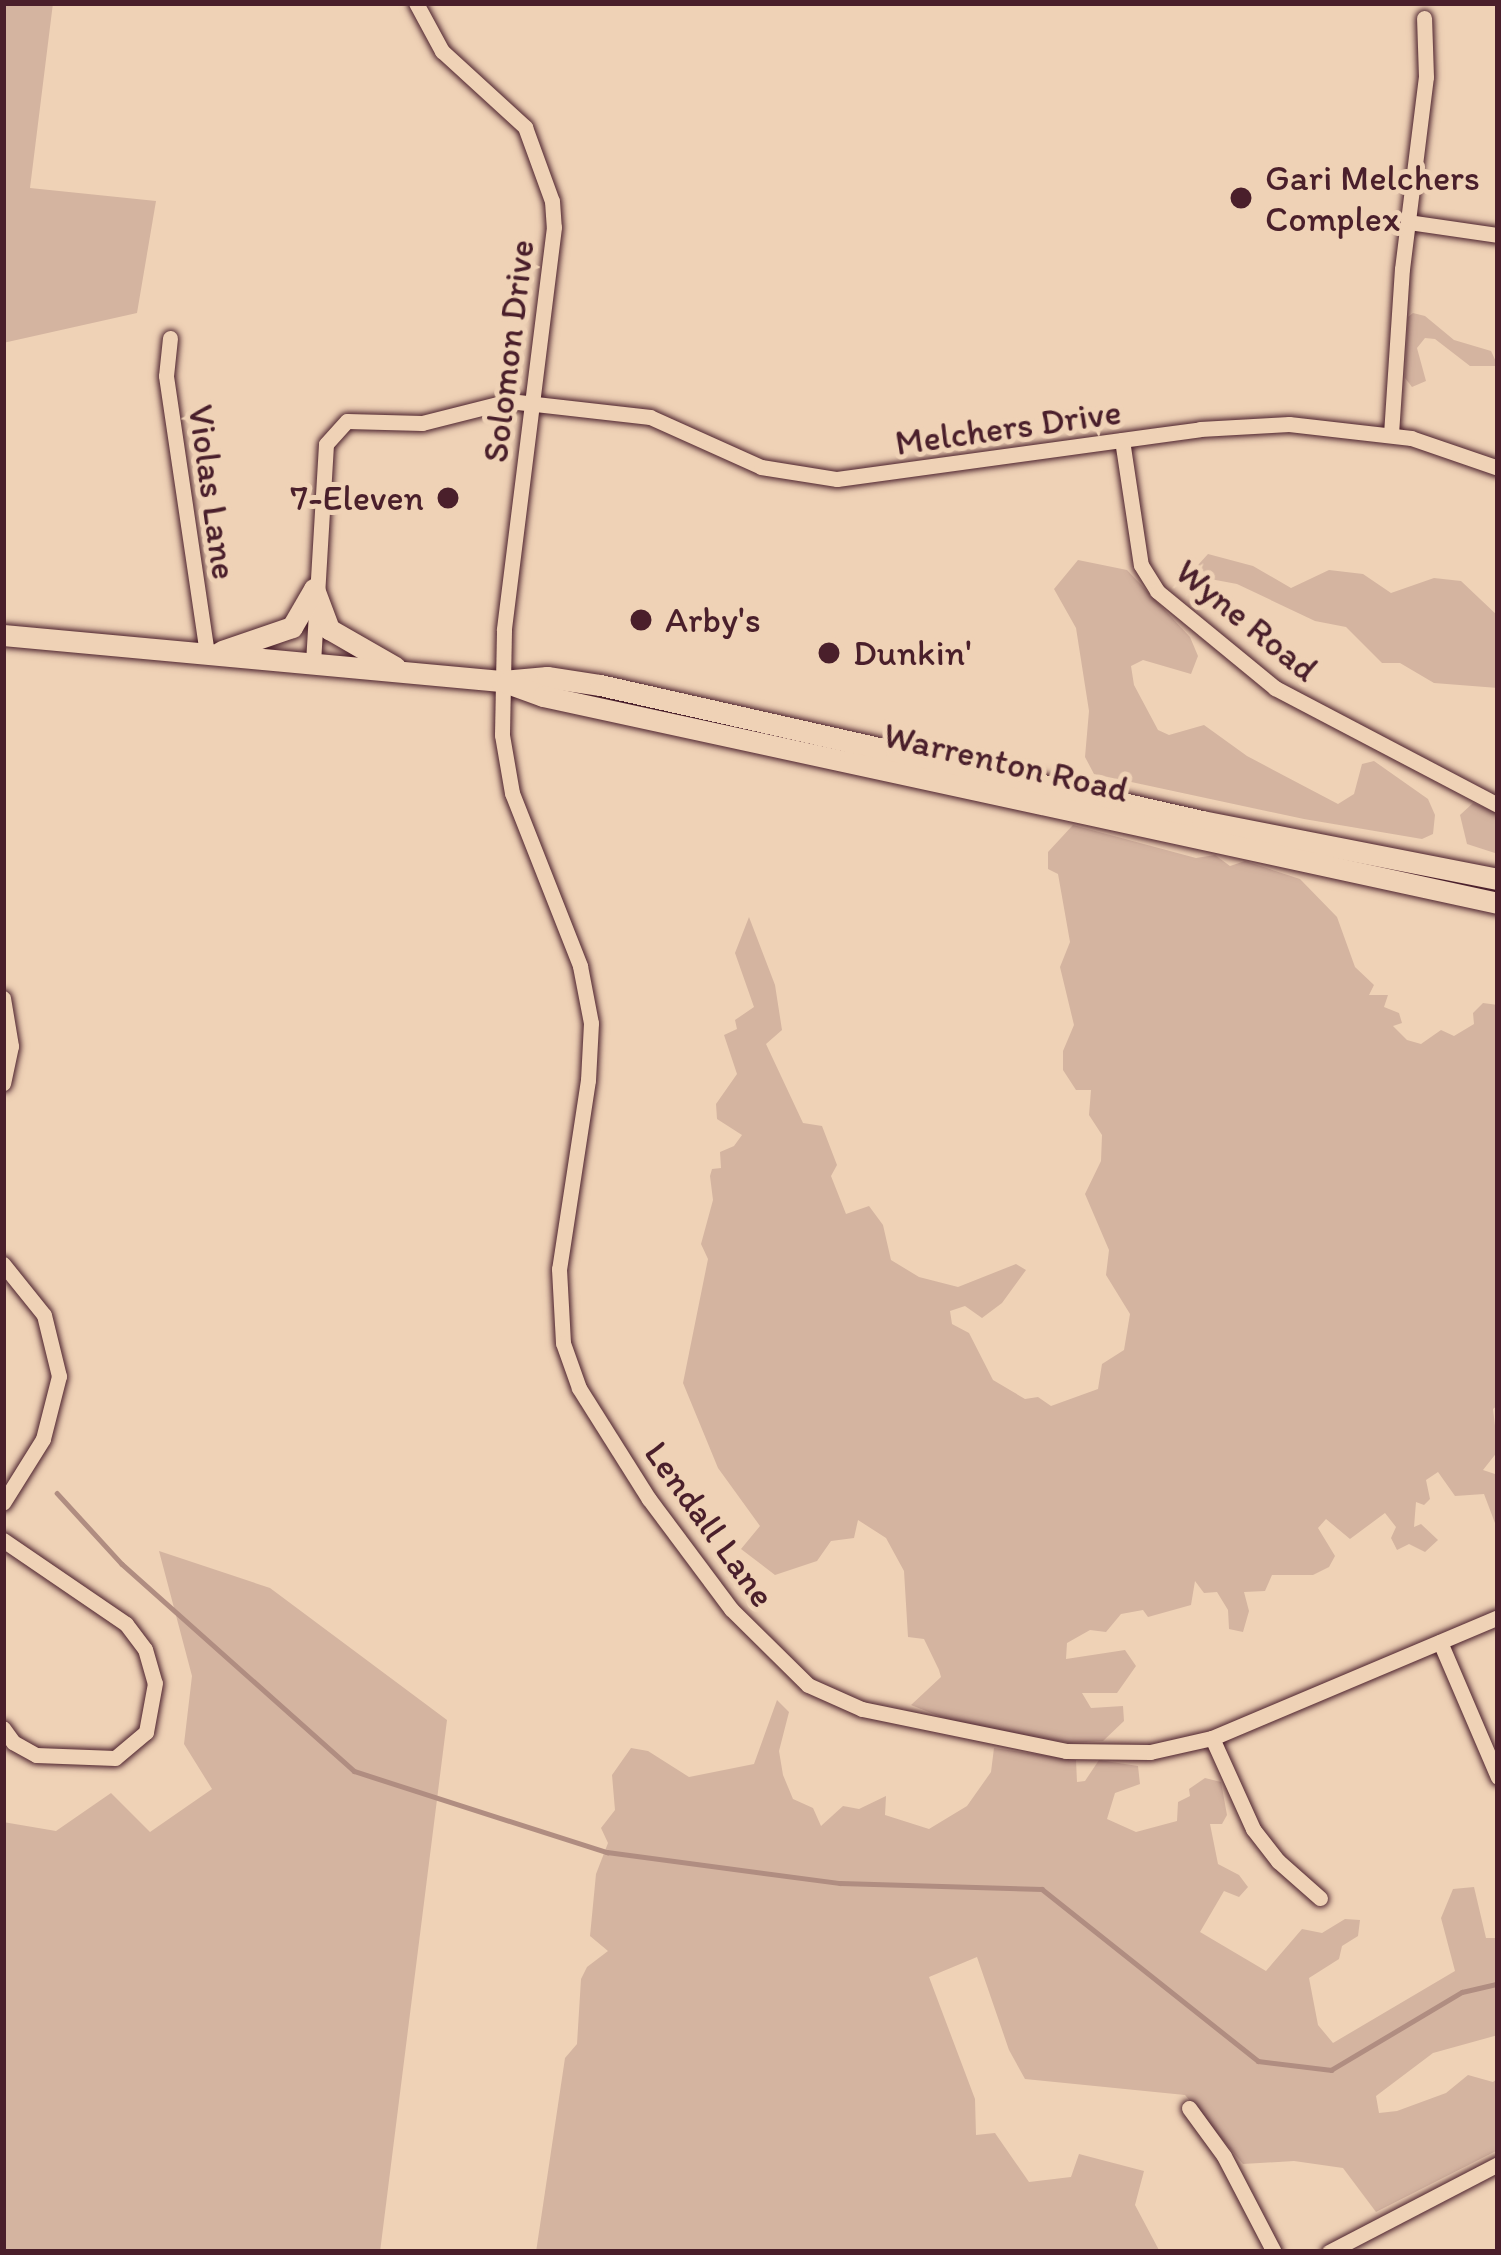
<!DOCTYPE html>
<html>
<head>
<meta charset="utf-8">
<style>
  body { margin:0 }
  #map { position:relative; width:1501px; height:2255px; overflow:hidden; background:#efd2b6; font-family:Itim,sans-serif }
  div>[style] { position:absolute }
  .green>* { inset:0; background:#d4b4a0 }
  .stream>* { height:4.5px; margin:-2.25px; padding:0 2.25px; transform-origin:2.25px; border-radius:2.25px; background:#b08d81 }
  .roads { filter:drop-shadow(0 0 3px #4a1f2b) drop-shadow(0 0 3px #4a1f2b) }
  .minor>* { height:15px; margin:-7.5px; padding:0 7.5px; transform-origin:7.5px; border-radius:7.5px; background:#efd2b6 }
  .major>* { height:21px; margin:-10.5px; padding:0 10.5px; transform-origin:10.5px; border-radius:10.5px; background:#efd2b6 }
  .dots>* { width:33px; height:33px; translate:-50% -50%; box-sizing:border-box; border:6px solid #efd2b6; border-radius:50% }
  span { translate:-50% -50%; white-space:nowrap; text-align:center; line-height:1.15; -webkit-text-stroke:10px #efd2b6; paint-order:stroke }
  .poi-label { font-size:36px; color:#4a1f2b }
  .left { translate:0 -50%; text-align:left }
  .right { translate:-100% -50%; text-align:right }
  .street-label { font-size:36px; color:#4a1f2b }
  .frame { position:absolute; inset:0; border:6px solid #4a1f2b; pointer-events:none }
</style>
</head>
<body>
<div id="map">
  <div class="green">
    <i style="clip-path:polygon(3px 3px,53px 3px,30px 188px,156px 201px,137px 313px,3px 343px)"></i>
    <i style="clip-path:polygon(1413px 313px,1425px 316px,1454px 340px,1491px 351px,1498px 366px,1470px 366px,1435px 339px,1425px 338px,1417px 348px,1426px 381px,1412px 387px,1405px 378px,1408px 317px)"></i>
    <i style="clip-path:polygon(1208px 554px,1253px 566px,1291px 588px,1329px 570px,1363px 574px,1391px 593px,1434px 578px,1461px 581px,1498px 616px,1498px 688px,1434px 683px,1400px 663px,1382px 663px,1346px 627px,1315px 621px,1237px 584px,1205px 578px,1198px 565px)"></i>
    <i style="clip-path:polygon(1078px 560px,1127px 570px,1190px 637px,1198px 656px,1191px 674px,1143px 660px,1131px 666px,1134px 685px,1158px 730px,1169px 735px,1204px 725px,1247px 756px,1338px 804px,1354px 794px,1362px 764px,1374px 761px,1428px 799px,1435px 815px,1433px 834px,1422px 839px,1304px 819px,1094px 774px,1085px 757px,1089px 711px,1076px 628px,1054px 589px)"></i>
    <i style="clip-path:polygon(1473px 803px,1498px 813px,1498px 854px,1467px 844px,1460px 815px)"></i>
    <i style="clip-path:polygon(1073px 825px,1196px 858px,1215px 855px,1230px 866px,1245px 861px,1300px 879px,1337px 917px,1355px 967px,1374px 985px,1369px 995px,1388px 995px,1384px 1007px,1399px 1013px,1402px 1023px,1393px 1026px,1407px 1040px,1421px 1044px,1441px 1030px,1454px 1036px,1474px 1024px,1473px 1013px,1483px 1003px,1498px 1005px,1498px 1405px,1493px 1409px,1498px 1451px,1483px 1470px,1498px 1475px,1498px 1531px,1484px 1494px,1455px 1496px,1438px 1472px,1426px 1480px,1430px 1499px,1424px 1505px,1416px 1502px,1414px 1527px,1421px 1524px,1438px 1540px,1425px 1552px,1409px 1544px,1397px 1550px,1391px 1538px,1396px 1527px,1385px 1513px,1350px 1539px,1326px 1519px,1318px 1528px,1335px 1556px,1329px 1567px,1313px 1575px,1272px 1575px,1265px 1591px,1244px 1592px,1249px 1611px,1243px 1632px,1229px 1629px,1228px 1610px,1217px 1592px,1204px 1593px,1195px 1581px,1191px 1605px,1148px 1617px,1143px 1610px,1121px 1614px,1106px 1632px,1090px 1630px,1067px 1643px,1066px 1659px,1125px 1650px,1136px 1666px,1117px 1693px,1082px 1693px,1091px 1708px,1123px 1706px,1124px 1721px,1103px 1741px,1071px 1743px,964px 1726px,911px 1705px,941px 1677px,939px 1670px,924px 1639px,908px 1637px,904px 1571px,886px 1538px,858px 1520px,854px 1538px,831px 1541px,817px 1561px,775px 1575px,741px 1549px,760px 1526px,718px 1468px,683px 1383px,708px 1259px,701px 1244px,713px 1200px,710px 1176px,712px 1169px,721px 1168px,720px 1152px,734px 1146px,742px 1135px,717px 1119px,716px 1104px,737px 1074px,724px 1035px,737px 1029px,735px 1020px,754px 1007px,735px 953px,749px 917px,775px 985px,782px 1030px,766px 1044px,803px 1123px,822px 1126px,837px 1165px,831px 1176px,846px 1214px,869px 1206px,883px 1225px,891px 1260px,919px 1277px,958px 1287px,1016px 1264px,1026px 1270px,1002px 1303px,982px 1318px,965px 1306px,950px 1311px,952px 1324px,969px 1333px,993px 1380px,1025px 1399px,1038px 1397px,1051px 1406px,1098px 1389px,1102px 1364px,1124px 1350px,1130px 1314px,1106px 1275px,1109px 1250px,1085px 1194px,1101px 1161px,1102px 1135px,1089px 1115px,1091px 1090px,1076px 1090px,1063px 1070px,1063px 1051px,1074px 1025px,1060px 967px,1070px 942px,1058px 874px,1048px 869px,1048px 852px)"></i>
    <i style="clip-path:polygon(159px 1551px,270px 1588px,447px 1720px,380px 2252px,3px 2252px,3px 1822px,56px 1831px,111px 1793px,150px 1832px,212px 1789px,184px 1744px,192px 1676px)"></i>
    <i style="clip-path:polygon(777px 1700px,789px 1712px,779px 1751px,783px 1775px,793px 1799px,813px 1808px,821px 1826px,843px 1806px,859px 1809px,886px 1796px,885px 1815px,929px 1829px,967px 1806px,991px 1772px,994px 1748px,1076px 1760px,1077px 1782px,1085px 1781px,1099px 1760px,1138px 1766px,1140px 1784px,1115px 1793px,1107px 1819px,1136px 1832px,1177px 1821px,1178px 1802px,1190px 1796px,1189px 1789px,1205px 1778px,1221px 1782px,1227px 1815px,1222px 1824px,1210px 1824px,1218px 1864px,1239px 1875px,1248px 1887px,1239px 1897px,1224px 1891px,1200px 1932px,1266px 1971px,1302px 1929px,1322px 1933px,1345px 1919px,1360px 1920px,1358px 1936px,1342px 1946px,1339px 1959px,1309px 1978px,1318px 2025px,1333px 2043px,1455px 1971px,1441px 1918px,1453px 1889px,1474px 1887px,1486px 1938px,1498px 1938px,1498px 2035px,1433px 2053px,1376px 2096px,1379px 2113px,1397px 2111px,1446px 2093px,1468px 2075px,1493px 2082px,1498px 2078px,1498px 2150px,1376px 2212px,1343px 2168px,1294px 2161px,1243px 2164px,1185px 2095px,1025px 2079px,1009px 2050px,977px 1957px,929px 1977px,975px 2099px,976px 2135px,995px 2133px,1029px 2182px,1071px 2177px,1079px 2154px,1144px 2171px,1135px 2205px,1160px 2252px,536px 2252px,565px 2058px,577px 2044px,581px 1979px,587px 1967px,608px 1951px,590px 1936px,596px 1874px,608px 1843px,601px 1828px,615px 1810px,612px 1775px,631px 1748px,648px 1751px,689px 1777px,754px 1764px)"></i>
  </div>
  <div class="stream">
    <i style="left:57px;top:1493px;width:96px;rotate:47.5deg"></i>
    <i style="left:122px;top:1564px;width:311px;rotate:41.7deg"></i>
    <i style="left:354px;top:1771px;width:266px;rotate:17.8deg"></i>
    <i style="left:607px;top:1852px;width:235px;rotate:7.6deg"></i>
    <i style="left:840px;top:1883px;width:202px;rotate:1.7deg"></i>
    <i style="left:1042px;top:1889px;width:276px;rotate:38.5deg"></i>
    <i style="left:1258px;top:2061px;width:74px;rotate:7deg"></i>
    <i style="left:1331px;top:2070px;width:152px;rotate:-30.8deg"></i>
    <i style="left:1462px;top:1992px;width:37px;rotate:-13deg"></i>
  </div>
  <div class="roads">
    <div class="minor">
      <i style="left:416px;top:3px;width:55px;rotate:61.6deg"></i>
      <i style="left:442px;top:51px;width:113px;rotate:42.5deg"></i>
      <i style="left:525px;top:127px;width:79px;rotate:70deg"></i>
      <i style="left:552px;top:201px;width:26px;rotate:86deg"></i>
      <i style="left:554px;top:227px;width:406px;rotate:97.1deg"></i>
      <i style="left:504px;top:630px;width:105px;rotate:91.1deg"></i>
      <i style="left:502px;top:735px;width:59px;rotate:80.2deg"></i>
      <i style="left:512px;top:793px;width:186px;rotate:68.5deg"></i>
      <i style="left:580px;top:966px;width:58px;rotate:79.1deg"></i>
      <i style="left:591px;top:1023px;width:57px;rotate:93deg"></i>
      <i style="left:588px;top:1080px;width:191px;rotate:98.7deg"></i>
      <i style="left:559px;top:1269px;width:74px;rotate:86.9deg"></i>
      <i style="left:563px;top:1343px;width:48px;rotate:70.4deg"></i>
      <i style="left:579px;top:1388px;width:131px;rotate:57.8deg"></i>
      <i style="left:649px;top:1499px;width:137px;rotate:53.3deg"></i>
      <i style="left:731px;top:1609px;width:108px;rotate:44.6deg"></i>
      <i style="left:808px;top:1685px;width:59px;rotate:24deg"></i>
      <i style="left:862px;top:1709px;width:208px;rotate:11.6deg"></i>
      <i style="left:1066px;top:1751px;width:84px;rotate:0.7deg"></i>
      <i style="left:1150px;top:1752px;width:64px;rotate:-12.7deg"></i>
      <i style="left:1212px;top:1738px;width:311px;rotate:-22.9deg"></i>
      <i style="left:1408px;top:222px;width:91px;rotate:8.2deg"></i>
      <i style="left:170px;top:338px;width:38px;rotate:96deg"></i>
      <i style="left:166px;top:376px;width:280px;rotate:81.6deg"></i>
      <i style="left:1391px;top:434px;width:165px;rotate:-86.2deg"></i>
      <i style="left:1402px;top:269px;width:193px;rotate:-82.9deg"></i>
      <i style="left:1426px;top:77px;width:59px;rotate:-91.9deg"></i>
      <i style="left:1122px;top:440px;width:126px;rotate:81.4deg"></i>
      <i style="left:1141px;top:565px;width:31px;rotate:58deg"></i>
      <i style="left:1157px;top:591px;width:153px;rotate:39.4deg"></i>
      <i style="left:1275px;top:688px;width:252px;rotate:27.7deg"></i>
      <i style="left:313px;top:663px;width:219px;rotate:-86.6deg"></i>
      <i style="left:326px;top:444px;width:31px;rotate:-48deg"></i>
      <i style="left:347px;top:421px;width:75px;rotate:1.5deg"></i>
      <i style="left:422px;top:423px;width:90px;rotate:-14.2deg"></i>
      <i style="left:509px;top:401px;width:142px;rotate:6.5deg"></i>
      <i style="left:650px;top:417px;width:122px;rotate:24.2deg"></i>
      <i style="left:761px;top:467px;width:77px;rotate:9deg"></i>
      <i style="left:837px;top:479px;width:366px;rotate:-7.8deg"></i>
      <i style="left:1200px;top:429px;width:89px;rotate:-3.2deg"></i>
      <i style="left:1289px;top:424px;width:123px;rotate:6.5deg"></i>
      <i style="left:1411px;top:438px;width:92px;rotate:19deg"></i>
      <i style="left:3px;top:998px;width:49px;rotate:80.5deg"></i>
      <i style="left:11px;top:1046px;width:38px;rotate:102deg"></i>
      <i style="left:3px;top:1264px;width:65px;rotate:51.2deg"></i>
      <i style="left:44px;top:1315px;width:63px;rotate:76.2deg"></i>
      <i style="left:59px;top:1376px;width:65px;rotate:104.3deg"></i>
      <i style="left:43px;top:1439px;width:75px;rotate:122deg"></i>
      <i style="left:3px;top:1540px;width:149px;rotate:34.3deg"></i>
      <i style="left:126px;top:1624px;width:31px;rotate:53deg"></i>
      <i style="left:145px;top:1649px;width:35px;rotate:74deg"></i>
      <i style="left:155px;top:1683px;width:50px;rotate:100.4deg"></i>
      <i style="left:146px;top:1732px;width:40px;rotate:140deg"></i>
      <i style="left:115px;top:1758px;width:79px;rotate:-177.8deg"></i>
      <i style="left:36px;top:1755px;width:26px;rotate:-151deg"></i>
      <i style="left:13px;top:1742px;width:17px;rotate:-126deg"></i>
      <i style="left:1440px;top:1642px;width:147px;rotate:66.8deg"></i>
      <i style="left:1212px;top:1738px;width:100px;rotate:65.7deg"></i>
      <i style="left:1253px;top:1829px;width:41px;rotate:52deg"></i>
      <i style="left:1278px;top:1861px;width:56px;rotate:41.4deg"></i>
      <i style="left:1189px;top:2108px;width:59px;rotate:53.9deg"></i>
      <i style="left:1224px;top:2156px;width:108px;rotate:62.5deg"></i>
      <i style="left:1329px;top:2252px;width:191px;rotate:-27.5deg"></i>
    </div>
    <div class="major">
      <i style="left:314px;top:589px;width:43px;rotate:69.4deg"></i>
      <i style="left:329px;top:629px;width:76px;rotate:29.9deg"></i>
      <i style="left:3px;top:635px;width:500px;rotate:5.28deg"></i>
      <i style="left:501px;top:681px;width:46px;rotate:-5deg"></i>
      <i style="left:547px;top:677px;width:54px;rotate:8.6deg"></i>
      <i style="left:600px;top:685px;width:617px;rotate:12.73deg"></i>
      <i style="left:1202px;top:821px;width:302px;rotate:11.1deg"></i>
      <i style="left:222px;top:651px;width:74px;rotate:-18.9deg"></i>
      <i style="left:292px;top:627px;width:44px;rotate:-59.9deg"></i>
      <i style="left:507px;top:683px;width:38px;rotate:20deg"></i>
      <i style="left:543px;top:696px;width:977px;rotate:12.23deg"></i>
    </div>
  </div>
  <div class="dots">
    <i style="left:1241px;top:198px;background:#4a1f2b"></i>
    <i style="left:448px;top:498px;background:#4a1f2b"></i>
    <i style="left:641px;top:620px;background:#4a1f2b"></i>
    <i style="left:829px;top:653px;background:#4a1f2b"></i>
  </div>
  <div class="poi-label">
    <span class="left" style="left:1265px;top:198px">Gari Melchers<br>Complex</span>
    <span class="right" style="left:424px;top:498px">7-Eleven</span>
    <span class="left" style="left:665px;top:620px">Arby's</span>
    <span class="left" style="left:853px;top:653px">Dunkin'</span>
  </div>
  <div class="street-label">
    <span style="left:508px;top:351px;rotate:-83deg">Solomon Drive</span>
    <span style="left:1008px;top:427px;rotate:-8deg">Melchers Drive</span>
    <span style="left:213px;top:492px;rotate:82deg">Violas Lane</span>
    <span style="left:1247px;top:620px;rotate:39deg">Wyne Road</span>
    <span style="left:1006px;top:762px;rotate:13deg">Warrenton Road</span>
    <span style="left:710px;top:1524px;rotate:54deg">Lendall Lane</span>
  </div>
  <div class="frame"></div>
</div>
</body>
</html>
